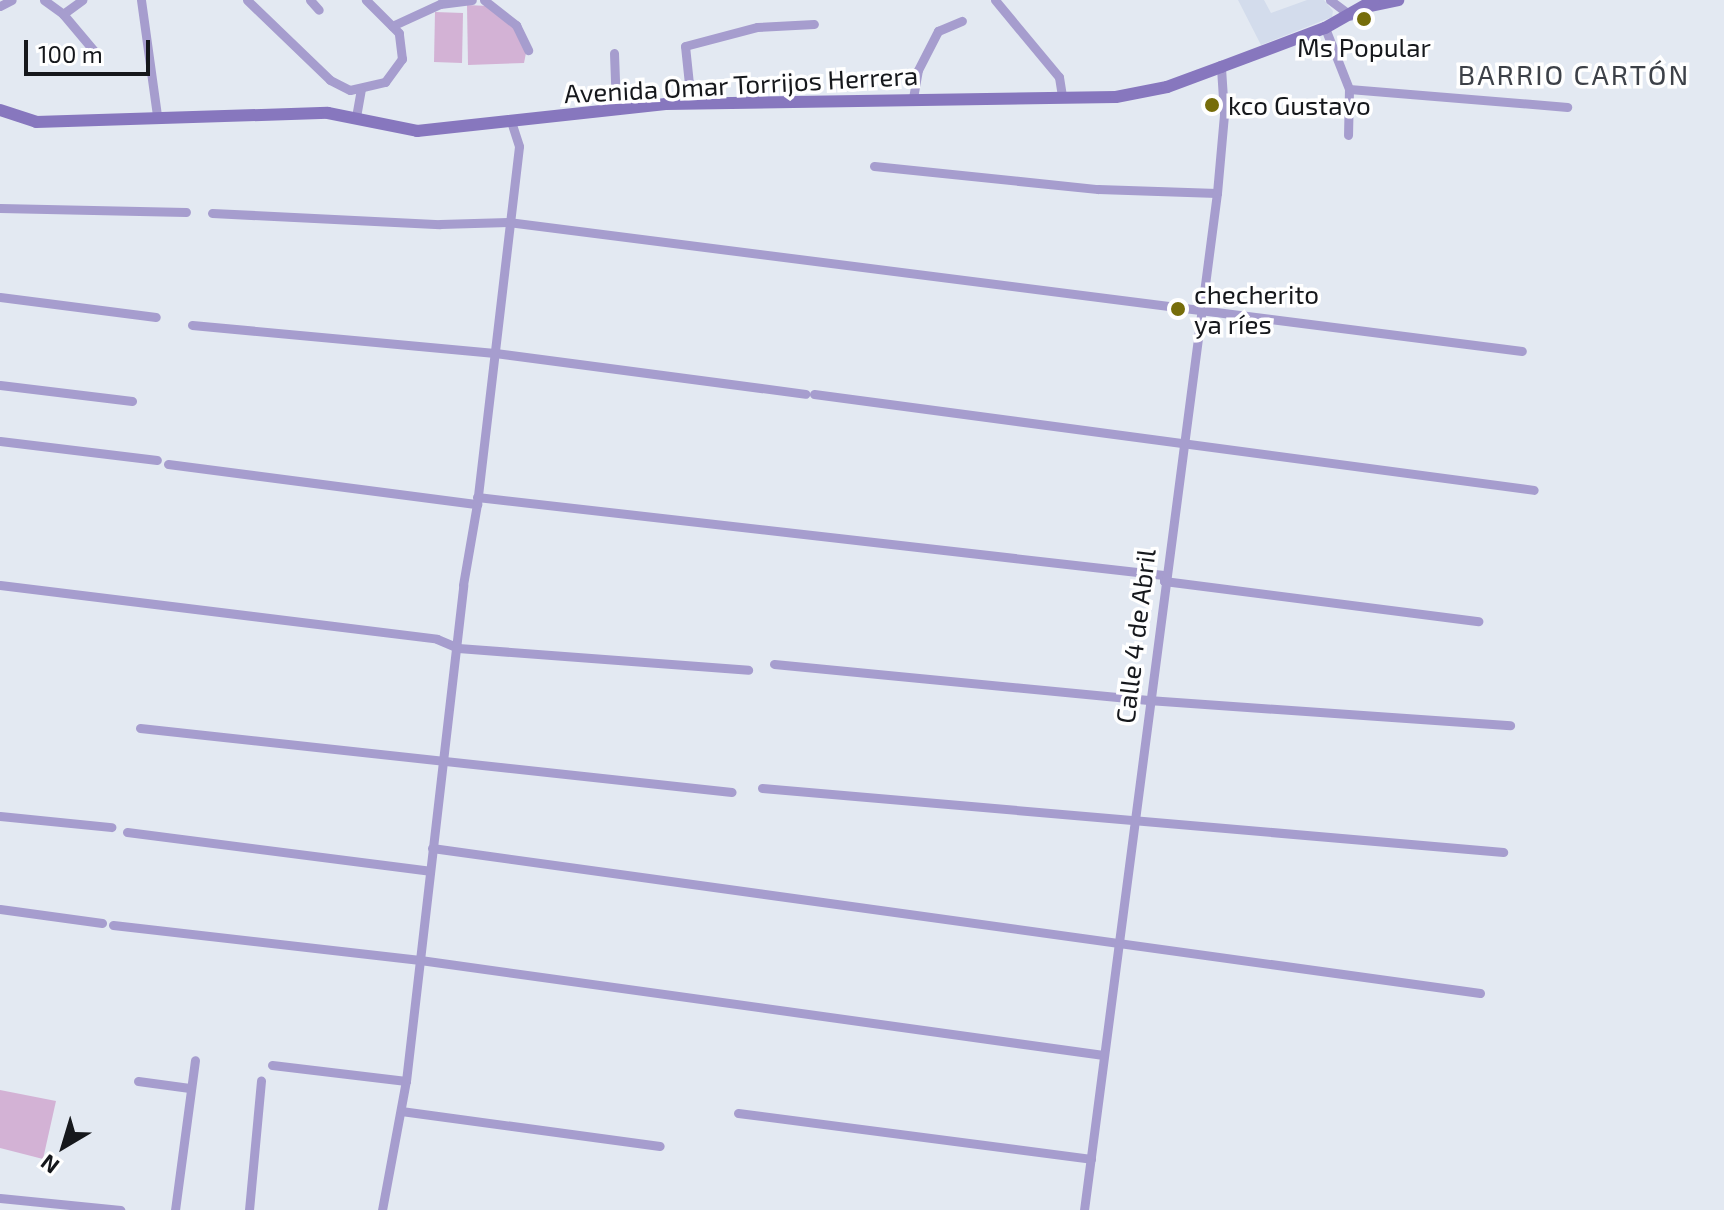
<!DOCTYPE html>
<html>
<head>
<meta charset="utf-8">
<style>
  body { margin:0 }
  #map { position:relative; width:1724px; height:1210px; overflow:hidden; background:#e3e9f2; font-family:"Exo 2",sans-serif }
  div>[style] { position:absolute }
  .built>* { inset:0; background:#d3dcec }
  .green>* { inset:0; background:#d3b2d5 }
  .street>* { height:9px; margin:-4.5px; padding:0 4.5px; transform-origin:4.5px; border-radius:4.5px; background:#a69dce }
  .secondary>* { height:12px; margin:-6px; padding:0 6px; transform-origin:6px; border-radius:6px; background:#8777be }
  .dots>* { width:22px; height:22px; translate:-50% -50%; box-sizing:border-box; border:4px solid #fff; border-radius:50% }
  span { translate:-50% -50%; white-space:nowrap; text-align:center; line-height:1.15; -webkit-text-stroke:7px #fff; paint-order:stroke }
  .poi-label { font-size:26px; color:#16181c }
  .left { translate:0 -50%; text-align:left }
  .street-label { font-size:26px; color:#16181c }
  .neighbourhood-label { font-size:28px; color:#3d4148; letter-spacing:2px }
  .north { position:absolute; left:24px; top:1106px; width:80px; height:80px; -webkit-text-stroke:6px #fff; paint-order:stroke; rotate:218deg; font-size:22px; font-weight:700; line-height:32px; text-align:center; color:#16181c }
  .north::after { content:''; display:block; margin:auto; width:28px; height:36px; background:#16181c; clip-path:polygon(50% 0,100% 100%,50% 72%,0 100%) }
  .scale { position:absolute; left:24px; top:40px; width:126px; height:36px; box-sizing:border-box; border:4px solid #16181c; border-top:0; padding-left:10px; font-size:24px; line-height:28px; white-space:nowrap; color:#16181c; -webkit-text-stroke:6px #fff; paint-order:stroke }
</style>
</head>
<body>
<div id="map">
  <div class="built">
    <i style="clip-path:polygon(1238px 0,1264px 0,1271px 13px,1307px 0,1324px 0,1333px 11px,1332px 17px,1261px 45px)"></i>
  </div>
  <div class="green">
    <i style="clip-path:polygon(467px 5px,488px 6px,514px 27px,526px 53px,524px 63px,468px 65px)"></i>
    <i style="clip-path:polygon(435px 12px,463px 13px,462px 63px,434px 62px)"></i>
    <i style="clip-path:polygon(0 1090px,56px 1101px,43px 1159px,0 1148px)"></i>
  </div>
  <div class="street">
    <i style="left:44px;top:0;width:24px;rotate:36deg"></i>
    <i style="left:63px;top:14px;width:24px;rotate:-36deg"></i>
    <i style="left:141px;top:0;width:117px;rotate:82.1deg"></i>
    <i style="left:247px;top:0;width:115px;rotate:43.9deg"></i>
    <i style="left:330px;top:80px;width:22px;rotate:27deg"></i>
    <i style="left:350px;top:90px;width:36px;rotate:-13deg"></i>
    <i style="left:385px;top:82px;width:29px;rotate:-54deg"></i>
    <i style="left:402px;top:59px;width:26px;rotate:-97deg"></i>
    <i style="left:399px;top:33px;width:47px;rotate:-135deg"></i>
    <i style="left:310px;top:0;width:13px;rotate:48deg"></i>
    <i style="left:484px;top:0;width:41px;rotate:38deg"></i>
    <i style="left:516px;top:25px;width:28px;rotate:64deg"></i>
    <i style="left:995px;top:0;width:100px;rotate:50.3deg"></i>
    <i style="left:1059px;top:77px;width:20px;rotate:81deg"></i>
    <i style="left:1330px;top:0;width:26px;rotate:37deg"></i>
    <i style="left:0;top:6px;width:13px;rotate:-27deg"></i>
    <i style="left:63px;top:14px;width:50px;rotate:49.9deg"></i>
    <i style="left:392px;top:26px;width:53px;rotate:-24.6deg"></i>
    <i style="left:440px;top:4px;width:32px;rotate:-7deg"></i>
    <i style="left:1325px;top:28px;width:66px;rotate:68.5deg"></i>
    <i style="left:1349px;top:89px;width:46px;rotate:91.2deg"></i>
    <i style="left:614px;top:53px;width:54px;rotate:87.9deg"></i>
    <i style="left:1349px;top:89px;width:219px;rotate:4.7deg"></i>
    <i style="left:913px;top:98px;width:28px;rotate:-80deg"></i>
    <i style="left:918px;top:70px;width:44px;rotate:-62.9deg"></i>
    <i style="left:938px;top:31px;width:26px;rotate:-23deg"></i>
    <i style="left:691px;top:103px;width:57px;rotate:-96deg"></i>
    <i style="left:685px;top:46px;width:74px;rotate:-14.8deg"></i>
    <i style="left:757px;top:27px;width:57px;rotate:-3deg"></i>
    <i style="left:356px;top:117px;width:28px;rotate:-80deg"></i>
    <i style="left:874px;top:166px;width:225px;rotate:5.9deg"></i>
    <i style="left:1098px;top:189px;width:119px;rotate:1.9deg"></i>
    <i style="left:0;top:208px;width:186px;rotate:1.2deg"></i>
    <i style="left:212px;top:213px;width:228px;rotate:2.8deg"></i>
    <i style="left:440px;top:224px;width:68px;rotate:-1.7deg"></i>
    <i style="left:508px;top:222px;width:1022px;rotate:7.25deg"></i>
    <i style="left:0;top:297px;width:157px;rotate:7.3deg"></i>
    <i style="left:192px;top:325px;width:304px;rotate:5.3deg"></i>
    <i style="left:495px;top:353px;width:313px;rotate:7.5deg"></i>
    <i style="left:0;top:385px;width:133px;rotate:6.9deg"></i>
    <i style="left:814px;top:394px;width:726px;rotate:7.59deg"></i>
    <i style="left:0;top:441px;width:158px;rotate:6.9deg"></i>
    <i style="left:168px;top:464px;width:312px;rotate:7.4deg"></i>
    <i style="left:477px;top:497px;width:691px;rotate:6.48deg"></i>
    <i style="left:1164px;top:575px;width:6px;rotate:90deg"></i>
    <i style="left:1164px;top:581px;width:317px;rotate:7.3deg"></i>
    <i style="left:0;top:585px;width:440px;rotate:7deg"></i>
    <i style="left:437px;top:639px;width:23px;rotate:23deg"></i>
    <i style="left:458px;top:648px;width:291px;rotate:4.3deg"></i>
    <i style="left:774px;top:664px;width:376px;rotate:5.5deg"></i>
    <i style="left:1148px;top:700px;width:363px;rotate:4deg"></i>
    <i style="left:140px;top:728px;width:595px;rotate:6.17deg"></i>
    <i style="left:762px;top:788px;width:744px;rotate:4.94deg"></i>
    <i style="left:0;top:816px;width:112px;rotate:5.7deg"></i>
    <i style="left:127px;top:832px;width:305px;rotate:7.3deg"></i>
    <i style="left:432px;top:848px;width:1058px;rotate:7.88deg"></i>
    <i style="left:0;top:909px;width:103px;rotate:7.8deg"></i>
    <i style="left:113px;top:925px;width:309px;rotate:6.5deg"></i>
    <i style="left:420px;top:960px;width:690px;rotate:7.92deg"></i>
    <i style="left:272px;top:1065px;width:135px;rotate:6.8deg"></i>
    <i style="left:138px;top:1081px;width:52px;rotate:7.7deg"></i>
    <i style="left:401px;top:1111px;width:261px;rotate:7.7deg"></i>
    <i style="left:738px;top:1113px;width:356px;rotate:7.4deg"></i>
    <i style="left:0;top:1198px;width:121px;rotate:5.7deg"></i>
    <i style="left:175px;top:1210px;width:151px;rotate:-82.4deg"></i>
    <i style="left:249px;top:1210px;width:130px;rotate:-84.7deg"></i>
    <i style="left:382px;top:1210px;width:131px;rotate:-79.5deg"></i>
    <i style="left:406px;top:1081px;width:499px;rotate:-83.4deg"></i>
    <i style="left:463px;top:585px;width:82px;rotate:-80.2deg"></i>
    <i style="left:477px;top:504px;width:360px;rotate:-83.3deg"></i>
    <i style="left:519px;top:146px;width:25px;rotate:-108deg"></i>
    <i style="left:1084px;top:1210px;width:1026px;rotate:-82.55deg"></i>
    <i style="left:1217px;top:193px;width:79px;rotate:-84.9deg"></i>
    <i style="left:1224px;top:114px;width:47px;rotate:-93.7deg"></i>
  </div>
  <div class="secondary">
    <i style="left:1366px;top:7px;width:33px;rotate:-12deg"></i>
    <i style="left:0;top:110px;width:38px;rotate:18deg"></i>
    <i style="left:36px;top:122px;width:292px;rotate:-1.8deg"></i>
    <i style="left:328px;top:113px;width:91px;rotate:11.4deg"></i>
    <i style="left:417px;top:131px;width:250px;rotate:-6.2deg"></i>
    <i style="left:666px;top:104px;width:450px;rotate:-0.9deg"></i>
    <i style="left:1116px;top:97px;width:52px;rotate:-11.1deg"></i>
    <i style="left:1167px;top:87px;width:58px;rotate:-20.3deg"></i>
    <i style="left:1221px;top:67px;width:111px;rotate:-20.6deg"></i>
    <i style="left:1325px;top:28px;width:56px;rotate:-29.7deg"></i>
  </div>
  <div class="dots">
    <i style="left:1364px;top:19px;background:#766d0a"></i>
    <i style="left:1212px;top:105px;background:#766d0a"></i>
    <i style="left:1178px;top:309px;background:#766d0a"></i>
  </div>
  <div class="poi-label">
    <span style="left:1364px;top:47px">Ms Popular</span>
    <span class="left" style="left:1228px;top:105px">kco Gustavo</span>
    <span class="left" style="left:1194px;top:309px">checherito<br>ya ríes</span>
  </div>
  <div class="street-label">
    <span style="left:741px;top:84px;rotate:-3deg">Avenida Omar Torrijos Herrera</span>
    <span style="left:1135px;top:636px;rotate:-83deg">Calle 4 de Abril</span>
  </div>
  <div class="neighbourhood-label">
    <span style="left:1574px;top:74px">BARRIO CARTÓN</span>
  </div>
  <div class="north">N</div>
  <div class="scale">100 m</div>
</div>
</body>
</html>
